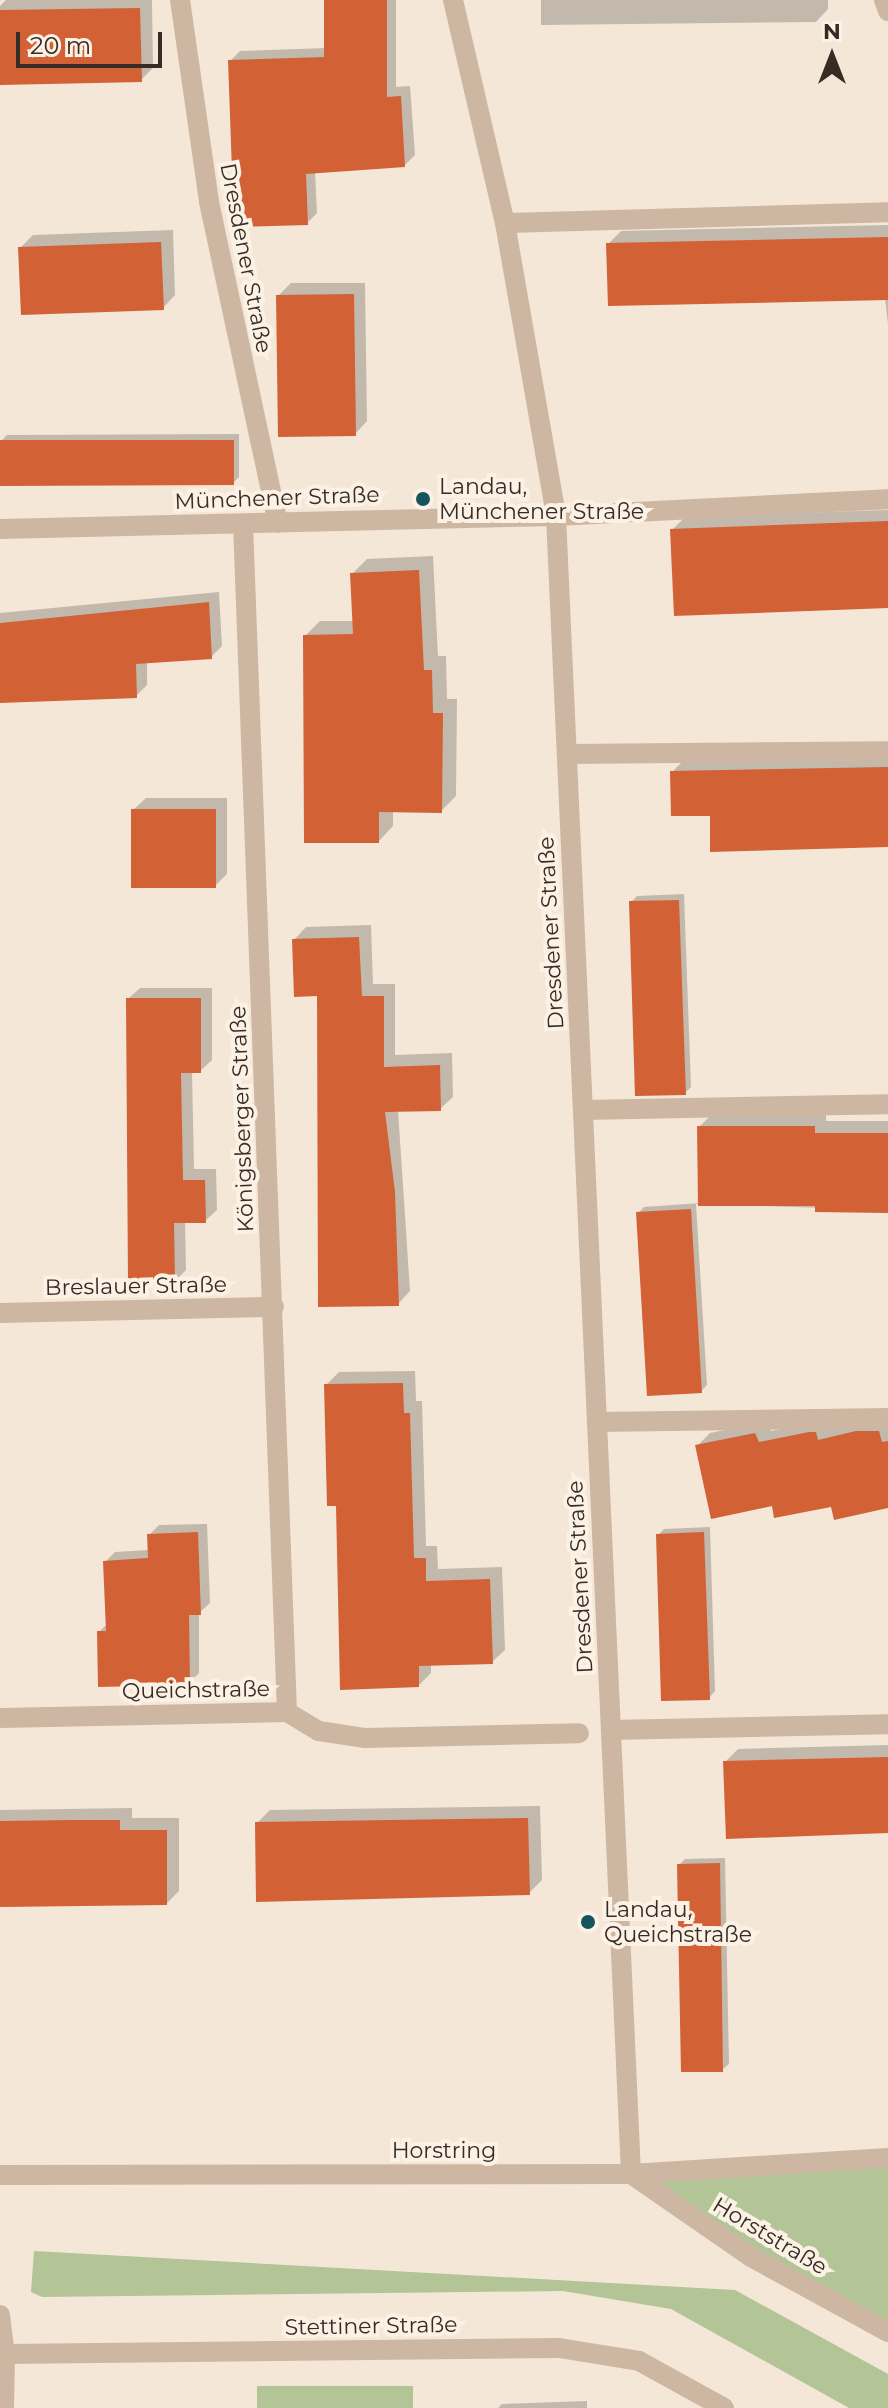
<!DOCTYPE html>
<html>
<head>
<meta charset="utf-8">
<style>
  body { margin:0 }
  #map { position:relative; width:888px; height:2408px; overflow:hidden; background:#f4e7d7; font-family:Montserrat,sans-serif }
  div>[style] { position:absolute }
  .green>* { inset:0; background:#b3c496 }
  .shadow>* { inset:0; background:#0003 }
  .building>* { inset:0; background:#d26136 }
  .service>* { height:20px; margin:-10px; padding:0 10px; transform-origin:10px; border-radius:10px; background:#cdb7a2 }
  .minor>* { height:20px; margin:-10px; padding:0 10px; transform-origin:10px; border-radius:10px; background:#cdb7a2 }
  .tertiary>* { height:20px; margin:-10px; padding:0 10px; transform-origin:10px; border-radius:10px; background:#cdb7a2 }
  .dots>* { width:22px; height:22px; translate:-50% -50%; box-sizing:border-box; border:4px solid #fbf1e4; border-radius:50% }
  span { translate:-50% -50%; white-space:nowrap; text-align:center; line-height:1.15; -webkit-text-stroke:8px #fbf1e4; paint-order:stroke }
  .street-label { font-size:22px; color:#362b25 }
  .poi-label { font-size:22px; color:#362b25 }
  .left { translate:0 -50%; text-align:left }
  .north { position:absolute; left:792px; top:16px; width:80px; height:80px; -webkit-text-stroke:6px #fbf1e4; paint-order:stroke; rotate:0deg; font-size:22px; font-weight:700; line-height:32px; text-align:center; color:#362b25 }
  .north::after { content:''; display:block; margin:auto; width:28px; height:36px; background:#362b25; clip-path:polygon(50% 0,100% 100%,50% 72%,0 100%) }
  .scale { position:absolute; left:16px; top:32px; width:146px; height:36px; box-sizing:border-box; border:4px solid #362b25; border-top:0; padding-left:10px; font-size:24px; line-height:28px; white-space:nowrap; color:#362b25; -webkit-text-stroke:6px #fbf1e4; paint-order:stroke }
</style>
</head>
<body>
<div id="map">
  <div class="green">
    <i style="clip-path:polygon(888px 2159px,888px 2332px,631px 2174px)"></i>
    <i style="clip-path:polygon(34px 2251px,735px 2290px,888px 2374px,888px 2408px,849px 2408px,671px 2309px,563px 2291px,42px 2297px,31px 2292px)"></i>
    <i style="clip-path:polygon(257px 2386px,413px 2386px,413px 2408px,257px 2408px)"></i>
  </div>
  <div class="shadow">
    <i style="clip-path:polygon(6px 0,152px 0,153px 68px,141px 80px,0 83px,0 6px)"></i>
    <i style="clip-path:polygon(326px 0,396px 0,396px 87px,410px 86px,415px 155px,405px 165px,315px 171px,317px 213px,307px 223px,230px 61px,240px 51px,326px 48px)"></i>
    <i style="clip-path:polygon(541px 0,828px 0,828px 9px,816px 22px,541px 25px)"></i>
    <i style="clip-path:polygon(888px 225px,888px 324px,885px 298px,608px 244px,621px 231px)"></i>
    <i style="clip-path:polygon(173px 230px,175px 295px,163px 308px,20px 248px,33px 235px)"></i>
    <i style="clip-path:polygon(291px 283px,365px 283px,367px 421px,355px 434px,278px 296px)"></i>
    <i style="clip-path:polygon(239px 434px,239px 477px,233px 483px,1px 441px,7px 435px)"></i>
    <i style="clip-path:polygon(888px 510px,888px 607px,672px 530px,685px 517px)"></i>
    <i style="clip-path:polygon(433px 556px,438px 656px,446px 656px,447px 699px,457px 699px,456px 796px,441px 811px,393px 810px,393px 826px,379px 841px,305px 636px,320px 621px,355px 621px,352px 574px,367px 559px)"></i>
    <i style="clip-path:polygon(219px 592px,222px 646px,211px 657px,147px 662px,147px 685px,136px 696px,0 702px,0 613px)"></i>
    <i style="clip-path:polygon(888px 755px,888px 844px,712px 814px,672px 772px,684px 760px)"></i>
    <i style="clip-path:polygon(146px 798px,227px 798px,227px 874px,215px 886px,133px 810px)"></i>
    <i style="clip-path:polygon(684px 894px,691px 1087px,685px 1093px,631px 902px,637px 896px)"></i>
    <i style="clip-path:polygon(371px 925px,373px 984px,395px 984px,395px 1055px,452px 1053px,453px 1097px,440px 1109px,398px 1110px,410px 1291px,398px 1304px,319px 994px,294px 940px,306px 927px)"></i>
    <i style="clip-path:polygon(140px 988px,212px 988px,212px 1060px,200px 1071px,192px 1071px,194px 1169px,216px 1169px,217px 1210px,205px 1221px,185px 1221px,186px 1270px,175px 1281px,128px 999px)"></i>
    <i style="clip-path:polygon(712px 1114px,826px 1114px,826px 1121px,888px 1121px,888px 1210px,696px 1204px,707px 1385px,701px 1391px,638px 1213px,644px 1207px,700px 1203px,699px 1127px)"></i>
    <i style="clip-path:polygon(415px 1371px,416px 1401px,422px 1401px,426px 1546px,437px 1546px,438px 1569px,502px 1567px,505px 1650px,492px 1662px,431px 1664px,431px 1673px,418px 1686px,338px 1504px,326px 1385px,339px 1372px)"></i>
    <i style="clip-path:polygon(823px 1420px,888px 1420px,888px 1506px,774px 1504px,697px 1446px,710px 1433px,769px 1421px,771px 1431px)"></i>
    <i style="clip-path:polygon(207px 1524px,210px 1603px,199px 1613px,199px 1673px,189px 1683px,99px 1632px,108px 1623px,105px 1562px,115px 1552px,149px 1550px,149px 1535px,159px 1525px)"></i>
    <i style="clip-path:polygon(710px 1527px,715px 1691px,709px 1698px,658px 1535px,664px 1529px)"></i>
    <i style="clip-path:polygon(888px 1745px,888px 1832px,725px 1762px,738px 1749px)"></i>
    <i style="clip-path:polygon(540px 1806px,542px 1880px,529px 1893px,257px 1823px,270px 1810px)"></i>
    <i style="clip-path:polygon(132px 1808px,132px 1818px,179px 1818px,179px 1891px,167px 1903px,0 1905px,0 1810px)"></i>
    <i style="clip-path:polygon(725px 1858px,729px 2064px,722px 2070px,679px 1865px,685px 1859px)"></i>
    <i style="clip-path:polygon(587px 2401px,587px 2408px,498px 2408px,502px 2404px)"></i>
  </div>
  <div class="building">
    <i style="clip-path:polygon(324px 0,387px 0,387px 97px,401px 96px,405px 167px,306px 174px,308px 225px,234px 227px,228px 60px,324px 57px)"></i>
    <i style="clip-path:polygon(140px 8px,142px 82px,0 85px,0 10px)"></i>
    <i style="clip-path:polygon(888px 237px,888px 300px,608px 306px,606px 243px)"></i>
    <i style="clip-path:polygon(161px 242px,164px 310px,21px 315px,18px 247px)"></i>
    <i style="clip-path:polygon(354px 294px,356px 436px,278px 437px,276px 295px)"></i>
    <i style="clip-path:polygon(0 440px,234px 440px,234px 485px,0 486px)"></i>
    <i style="clip-path:polygon(888px 521px,888px 608px,674px 616px,670px 529px)"></i>
    <i style="clip-path:polygon(419px 570px,424px 670px,432px 670px,433px 713px,443px 713px,442px 813px,379px 812px,379px 843px,304px 843px,303px 635px,353px 634px,350px 573px)"></i>
    <i style="clip-path:polygon(209px 602px,212px 659px,136px 664px,137px 698px,0 703px,0 623px)"></i>
    <i style="clip-path:polygon(888px 767px,888px 847px,710px 852px,710px 816px,671px 816px,670px 771px)"></i>
    <i style="clip-path:polygon(131px 809px,216px 809px,216px 888px,131px 888px)"></i>
    <i style="clip-path:polygon(679px 900px,686px 1095px,635px 1096px,629px 901px)"></i>
    <i style="clip-path:polygon(359px 937px,362px 996px,384px 996px,384px 1067px,440px 1065px,441px 1111px,385px 1112px,395px 1192px,399px 1306px,318px 1307px,317px 996px,294px 997px,292px 939px)"></i>
    <i style="clip-path:polygon(126px 998px,201px 998px,201px 1073px,181px 1073px,183px 1180px,205px 1180px,206px 1223px,174px 1223px,175px 1283px,128px 1283px)"></i>
    <i style="clip-path:polygon(697px 1126px,815px 1126px,815px 1133px,888px 1133px,888px 1213px,815px 1212px,815px 1206px,698px 1206px)"></i>
    <i style="clip-path:polygon(691px 1209px,702px 1393px,647px 1396px,636px 1212px)"></i>
    <i style="clip-path:polygon(403px 1383px,404px 1413px,410px 1413px,414px 1558px,426px 1558px,426px 1581px,490px 1579px,493px 1664px,419px 1666px,419px 1687px,340px 1690px,336px 1506px,327px 1506px,324px 1384px)"></i>
    <i style="clip-path:polygon(856px 1431px,879px 1431px,882px 1442px,888px 1441px,888px 1508px,834px 1520px,831px 1507px,774px 1518px,772px 1506px,711px 1519px,695px 1445px,755px 1433px,759px 1442px,809px 1432px,816px 1432px,818px 1440px)"></i>
    <i style="clip-path:polygon(198px 1532px,201px 1615px,189px 1615px,190px 1685px,98px 1687px,97px 1631px,106px 1631px,103px 1561px,148px 1558px,147px 1534px)"></i>
    <i style="clip-path:polygon(704px 1532px,710px 1700px,661px 1701px,656px 1534px)"></i>
    <i style="clip-path:polygon(888px 1757px,888px 1833px,726px 1839px,723px 1761px)"></i>
    <i style="clip-path:polygon(528px 1818px,530px 1895px,256px 1902px,255px 1822px)"></i>
    <i style="clip-path:polygon(73px 1820px,120px 1820px,120px 1830px,167px 1830px,167px 1905px,0 1907px,0 1821px)"></i>
    <i style="clip-path:polygon(720px 1863px,723px 2072px,681px 2072px,677px 1864px)"></i>
  </div>
  <div class="service">
    <i style="left:180px;top:0;width:204px;rotate:81.8deg"></i>
    <i style="left:209px;top:202px;width:328px;rotate:77.9deg"></i>
    <i style="left:884px;top:0;width:12px;rotate:70deg"></i>
    <i style="left:505px;top:223px;width:383px;rotate:-1.6deg"></i>
    <i style="left:556px;top:516px;width:332px;rotate:-2.9deg"></i>
    <i style="left:567px;top:754px;width:321px;rotate:-0.5deg"></i>
    <i style="left:583px;top:1110px;width:305px;rotate:-1.1deg"></i>
    <i style="left:597px;top:1422px;width:291px;rotate:-0.8deg"></i>
    <i style="left:287px;top:1712px;width:37px;rotate:31deg"></i>
    <i style="left:319px;top:1731px;width:47px;rotate:8.7deg"></i>
    <i style="left:365px;top:1738px;width:214px;rotate:-1.3deg"></i>
    <i style="left:611px;top:1730px;width:277px;rotate:-1.2deg"></i>
    <i style="left:4px;top:2408px;width:54px;rotate:-88.9deg"></i>
  </div>
  <div class="minor">
    <i style="left:453px;top:0;width:229px;rotate:76.9deg"></i>
    <i style="left:505px;top:223px;width:297px;rotate:80.1deg"></i>
    <i style="left:556px;top:516px;width:1660px;rotate:87.41deg"></i>
    <i style="left:631px;top:2174px;width:257px;rotate:-3.6deg"></i>
    <i style="left:0;top:529px;width:556px;rotate:-1.34deg"></i>
    <i style="left:0;top:1313px;width:274px;rotate:-1.3deg"></i>
    <i style="left:0;top:1718px;width:287px;rotate:-1.2deg"></i>
    <i style="left:287px;top:1712px;width:1189px;rotate:-92.12deg"></i>
    <i style="left:0;top:2315px;width:39px;rotate:83deg"></i>
    <i style="left:5px;top:2354px;width:554px;rotate:-0.62deg"></i>
    <i style="left:559px;top:2348px;width:81px;rotate:9.2deg"></i>
    <i style="left:639px;top:2361px;width:97px;rotate:28.9deg"></i>
  </div>
  <div class="tertiary">
    <i style="left:0;top:2175px;width:631px;rotate:-0.09deg"></i>
    <i style="left:631px;top:2174px;width:146px;rotate:34.7deg"></i>
    <i style="left:751px;top:2257px;width:156px;rotate:28.7deg"></i>
  </div>
  <div class="dots">
    <i style="left:423px;top:499px;background:#17555c"></i>
    <i style="left:588px;top:1922px;background:#17555c"></i>
  </div>
  <div class="street-label">
    <span style="left:246px;top:258px;rotate:79deg">Dresdener Straße</span>
    <span style="left:277px;top:498px;rotate:-2deg">Münchener Straße</span>
    <span style="left:551px;top:933px;rotate:-93deg">Dresdener Straße</span>
    <span style="left:242px;top:1119px;rotate:-92deg">Königsberger Straße</span>
    <span style="left:136px;top:1286px;rotate:-1deg">Breslauer Straße</span>
    <span style="left:580px;top:1577px;rotate:-93deg">Dresdener Straße</span>
    <span style="left:196px;top:1690px;rotate:-1deg">Queichstraße</span>
    <span style="left:444px;top:2151px">Horstring</span>
    <span style="left:770px;top:2236px;rotate:31deg">Horststraße</span>
    <span style="left:371px;top:2326px;rotate:-1deg">Stettiner Straße</span>
  </div>
  <div class="poi-label">
    <span class="left" style="left:439px;top:499px">Landau,<br>Münchener Straße</span>
    <span class="left" style="left:604px;top:1922px">Landau,<br>Queichstraße</span>
  </div>
  <div class="north">N</div>
  <div class="scale">20 m</div>
</div>
</body>
</html>
